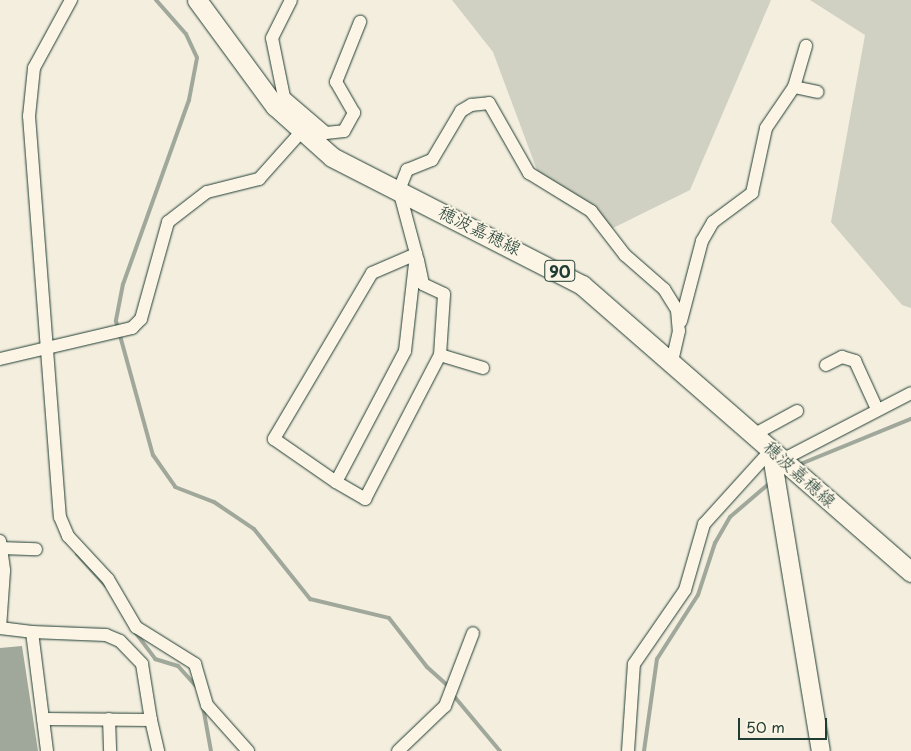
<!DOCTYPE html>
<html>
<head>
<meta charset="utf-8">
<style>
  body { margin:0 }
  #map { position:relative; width:911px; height:751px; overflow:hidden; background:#f3eede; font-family:"Playpen Sans","Klee One",sans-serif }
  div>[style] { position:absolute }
  .green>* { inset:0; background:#d0d1c2 }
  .water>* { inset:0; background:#a0a89b }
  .stream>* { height:4px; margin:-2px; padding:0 2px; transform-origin:2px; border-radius:2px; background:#a0a89b }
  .roads { filter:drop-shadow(0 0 1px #1f3d34) drop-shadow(0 0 1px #1f3d34) }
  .street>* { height:12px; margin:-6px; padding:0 6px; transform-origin:6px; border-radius:6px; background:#fcf5e5 }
  .secondary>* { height:18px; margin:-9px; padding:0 9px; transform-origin:9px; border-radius:9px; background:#fcf5e5 }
  .primary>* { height:19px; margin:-9.5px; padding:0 9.5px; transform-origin:9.5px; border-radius:9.5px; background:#fcf5e5 }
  span { translate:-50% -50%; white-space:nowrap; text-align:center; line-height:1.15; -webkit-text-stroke:4px #fcf5e5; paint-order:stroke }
  .shield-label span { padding:1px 4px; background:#fcf5e5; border:1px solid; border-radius:4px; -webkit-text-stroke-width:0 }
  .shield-label { font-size:16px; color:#1f3d34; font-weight:700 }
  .street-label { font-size:18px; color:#1f3d34 }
  .scale { position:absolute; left:738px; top:718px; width:89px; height:22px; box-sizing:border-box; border:2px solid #1f3d34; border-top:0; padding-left:6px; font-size:15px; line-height:18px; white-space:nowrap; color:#1f3d34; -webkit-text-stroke:4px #fcf5e5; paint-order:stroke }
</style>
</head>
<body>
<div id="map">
  <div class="green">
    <i style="clip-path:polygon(452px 0,771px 0,690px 190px,611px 229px,561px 201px,541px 181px,493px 52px)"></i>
    <i style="clip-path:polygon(810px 0,911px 0,911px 308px,902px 305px,831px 222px,865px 35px)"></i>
  </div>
  <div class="water">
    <i style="clip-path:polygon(22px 646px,38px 751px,0 751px,0 648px)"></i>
  </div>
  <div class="stream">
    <i style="left:156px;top:0;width:45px;rotate:48.6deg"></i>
    <i style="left:186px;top:34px;width:26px;rotate:65deg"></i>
    <i style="left:197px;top:58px;width:43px;rotate:100.8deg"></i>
    <i style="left:189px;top:100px;width:195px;rotate:109.7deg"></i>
    <i style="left:123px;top:284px;width:38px;rotate:101deg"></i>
    <i style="left:116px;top:321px;width:139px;rotate:74.6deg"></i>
    <i style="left:153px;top:455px;width:39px;rotate:55deg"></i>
    <i style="left:175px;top:487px;width:42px;rotate:21deg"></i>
    <i style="left:214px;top:502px;width:48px;rotate:34deg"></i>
    <i style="left:254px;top:529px;width:90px;rotate:51.3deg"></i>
    <i style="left:310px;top:599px;width:81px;rotate:13.5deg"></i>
    <i style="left:389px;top:618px;width:62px;rotate:52.2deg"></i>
    <i style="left:427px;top:667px;width:30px;rotate:42deg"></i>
    <i style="left:798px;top:465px;width:122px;rotate:-22.2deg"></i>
    <i style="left:77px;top:554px;width:43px;rotate:47.8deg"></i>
    <i style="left:135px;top:632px;width:34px;rotate:53deg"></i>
    <i style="left:155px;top:659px;width:24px;rotate:17deg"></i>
    <i style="left:178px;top:666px;width:27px;rotate:48deg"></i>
    <i style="left:453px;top:695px;width:73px;rotate:50deg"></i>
    <i style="left:203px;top:707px;width:45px;rotate:79.7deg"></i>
    <i style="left:644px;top:751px;width:93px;rotate:-82deg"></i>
    <i style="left:657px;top:659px;width:76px;rotate:-57.4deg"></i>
    <i style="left:698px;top:595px;width:55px;rotate:-71.9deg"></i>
    <i style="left:715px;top:543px;width:30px;rotate:-60deg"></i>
    <i style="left:730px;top:517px;width:54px;rotate:-40.5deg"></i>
  </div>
  <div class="roads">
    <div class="street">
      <i style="left:71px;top:0;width:77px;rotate:118.6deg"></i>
      <i style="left:34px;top:68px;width:48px;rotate:95.9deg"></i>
      <i style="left:29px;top:116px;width:402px;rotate:85.6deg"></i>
      <i style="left:60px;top:517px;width:21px;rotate:67deg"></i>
      <i style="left:68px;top:536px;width:59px;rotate:47.1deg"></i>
      <i style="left:108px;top:579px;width:56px;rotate:59.7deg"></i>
      <i style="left:136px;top:627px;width:70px;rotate:32.1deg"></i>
      <i style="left:195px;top:664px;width:43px;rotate:73.7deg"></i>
      <i style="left:207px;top:705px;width:62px;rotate:48.3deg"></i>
      <i style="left:794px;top:87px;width:24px;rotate:12deg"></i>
      <i style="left:284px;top:97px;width:55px;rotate:40.6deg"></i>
      <i style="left:326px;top:133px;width:18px;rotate:-6deg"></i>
      <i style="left:344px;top:131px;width:21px;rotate:-61deg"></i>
      <i style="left:354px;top:113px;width:36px;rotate:-120deg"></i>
      <i style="left:336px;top:82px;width:65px;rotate:-68.2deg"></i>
      <i style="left:279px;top:102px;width:7px;rotate:-45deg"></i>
      <i style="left:284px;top:97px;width:60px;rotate:-101.5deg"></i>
      <i style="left:272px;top:38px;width:42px;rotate:-63.4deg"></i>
      <i style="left:681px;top:321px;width:83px;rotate:-75.3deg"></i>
      <i style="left:702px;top:241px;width:22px;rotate:-60deg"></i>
      <i style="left:713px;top:222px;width:49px;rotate:-36.6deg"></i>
      <i style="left:752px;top:193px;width:66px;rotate:-77.8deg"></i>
      <i style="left:766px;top:128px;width:50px;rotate:-55.7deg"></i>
      <i style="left:794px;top:87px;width:43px;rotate:-73.7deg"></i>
      <i style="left:440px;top:355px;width:45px;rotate:16.8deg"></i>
      <i style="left:0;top:359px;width:136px;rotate:-13.2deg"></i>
      <i style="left:132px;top:328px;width:13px;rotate:-45deg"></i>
      <i style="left:141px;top:319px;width:101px;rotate:-74.4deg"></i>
      <i style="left:168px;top:222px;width:49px;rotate:-37.6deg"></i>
      <i style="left:207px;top:192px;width:54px;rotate:-14deg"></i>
      <i style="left:259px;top:179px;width:63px;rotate:-48.2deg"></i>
      <i style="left:826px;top:365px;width:18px;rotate:-27deg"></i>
      <i style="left:842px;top:357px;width:14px;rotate:17deg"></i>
      <i style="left:855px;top:361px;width:53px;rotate:65.4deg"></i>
      <i style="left:755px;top:434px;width:48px;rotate:-28.7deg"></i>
      <i style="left:782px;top:460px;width:145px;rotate:-27.4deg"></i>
      <i style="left:336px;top:482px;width:148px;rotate:-62.2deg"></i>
      <i style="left:405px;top:351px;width:98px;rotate:-83.5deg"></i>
      <i style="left:416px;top:254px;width:48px;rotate:156.6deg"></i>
      <i style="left:372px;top:273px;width:193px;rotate:120.6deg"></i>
      <i style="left:274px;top:439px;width:75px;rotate:34.7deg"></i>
      <i style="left:336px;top:482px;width:34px;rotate:30deg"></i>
      <i style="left:365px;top:499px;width:162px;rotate:-62.5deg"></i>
      <i style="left:440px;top:355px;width:61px;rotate:-86.2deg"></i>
      <i style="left:444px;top:294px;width:23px;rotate:-155deg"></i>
      <i style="left:423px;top:284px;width:24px;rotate:-102deg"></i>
      <i style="left:418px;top:261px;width:73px;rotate:-105deg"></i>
      <i style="left:399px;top:190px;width:22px;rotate:-68deg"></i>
      <i style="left:407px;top:170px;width:27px;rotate:-22deg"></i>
      <i style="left:432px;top:160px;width:57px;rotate:-59.4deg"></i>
      <i style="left:461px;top:111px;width:12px;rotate:-31deg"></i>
      <i style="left:471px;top:105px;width:18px;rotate:-6deg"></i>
      <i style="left:489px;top:103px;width:81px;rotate:60.3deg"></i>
      <i style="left:529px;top:173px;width:73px;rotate:31.5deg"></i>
      <i style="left:591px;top:211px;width:56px;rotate:52.3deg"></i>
      <i style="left:625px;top:255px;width:52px;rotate:41.1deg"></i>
      <i style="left:664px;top:289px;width:25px;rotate:58deg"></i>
      <i style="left:677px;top:310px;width:21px;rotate:85deg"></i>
      <i style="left:679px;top:331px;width:32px;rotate:103deg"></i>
      <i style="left:0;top:541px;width:30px;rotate:82deg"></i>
      <i style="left:4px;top:571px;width:57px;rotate:94deg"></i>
      <i style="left:0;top:548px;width:36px;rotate:2deg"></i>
      <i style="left:0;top:628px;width:32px;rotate:7deg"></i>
      <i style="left:32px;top:632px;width:120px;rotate:82.8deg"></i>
      <i style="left:32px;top:632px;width:74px;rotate:2.3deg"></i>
      <i style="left:106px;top:635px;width:15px;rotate:23deg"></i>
      <i style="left:120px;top:641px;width:32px;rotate:46deg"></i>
      <i style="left:142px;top:664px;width:57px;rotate:80.9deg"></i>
      <i style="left:43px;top:719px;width:108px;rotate:0.5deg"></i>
      <i style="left:151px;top:720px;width:32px;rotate:77deg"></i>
      <i style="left:109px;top:719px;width:32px;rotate:88deg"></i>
      <i style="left:398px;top:751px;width:65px;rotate:-43.8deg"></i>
      <i style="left:445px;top:706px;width:78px;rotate:-69deg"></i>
      <i style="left:628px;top:751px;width:87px;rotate:-86.1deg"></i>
      <i style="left:634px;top:664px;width:90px;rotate:-55.4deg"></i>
      <i style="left:685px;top:590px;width:69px;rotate:-73.9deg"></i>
      <i style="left:704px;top:524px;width:100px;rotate:-47.8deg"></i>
    </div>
    <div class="secondary">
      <i style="left:771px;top:450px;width:305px;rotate:80.6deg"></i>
    </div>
    <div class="primary">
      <i style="left:197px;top:0;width:132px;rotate:53.7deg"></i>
      <i style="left:275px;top:106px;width:76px;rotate:41.8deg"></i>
      <i style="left:332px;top:157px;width:281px;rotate:27.1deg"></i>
      <i style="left:582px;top:285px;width:437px;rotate:41.1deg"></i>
    </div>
  </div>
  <div class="shield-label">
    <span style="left:560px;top:271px">90</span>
  </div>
  <div class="street-label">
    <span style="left:480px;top:230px;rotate:26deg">穂波嘉穂線</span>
    <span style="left:800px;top:474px;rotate:42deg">穂波嘉穂線</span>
  </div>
  <div class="scale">50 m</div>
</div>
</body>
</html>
